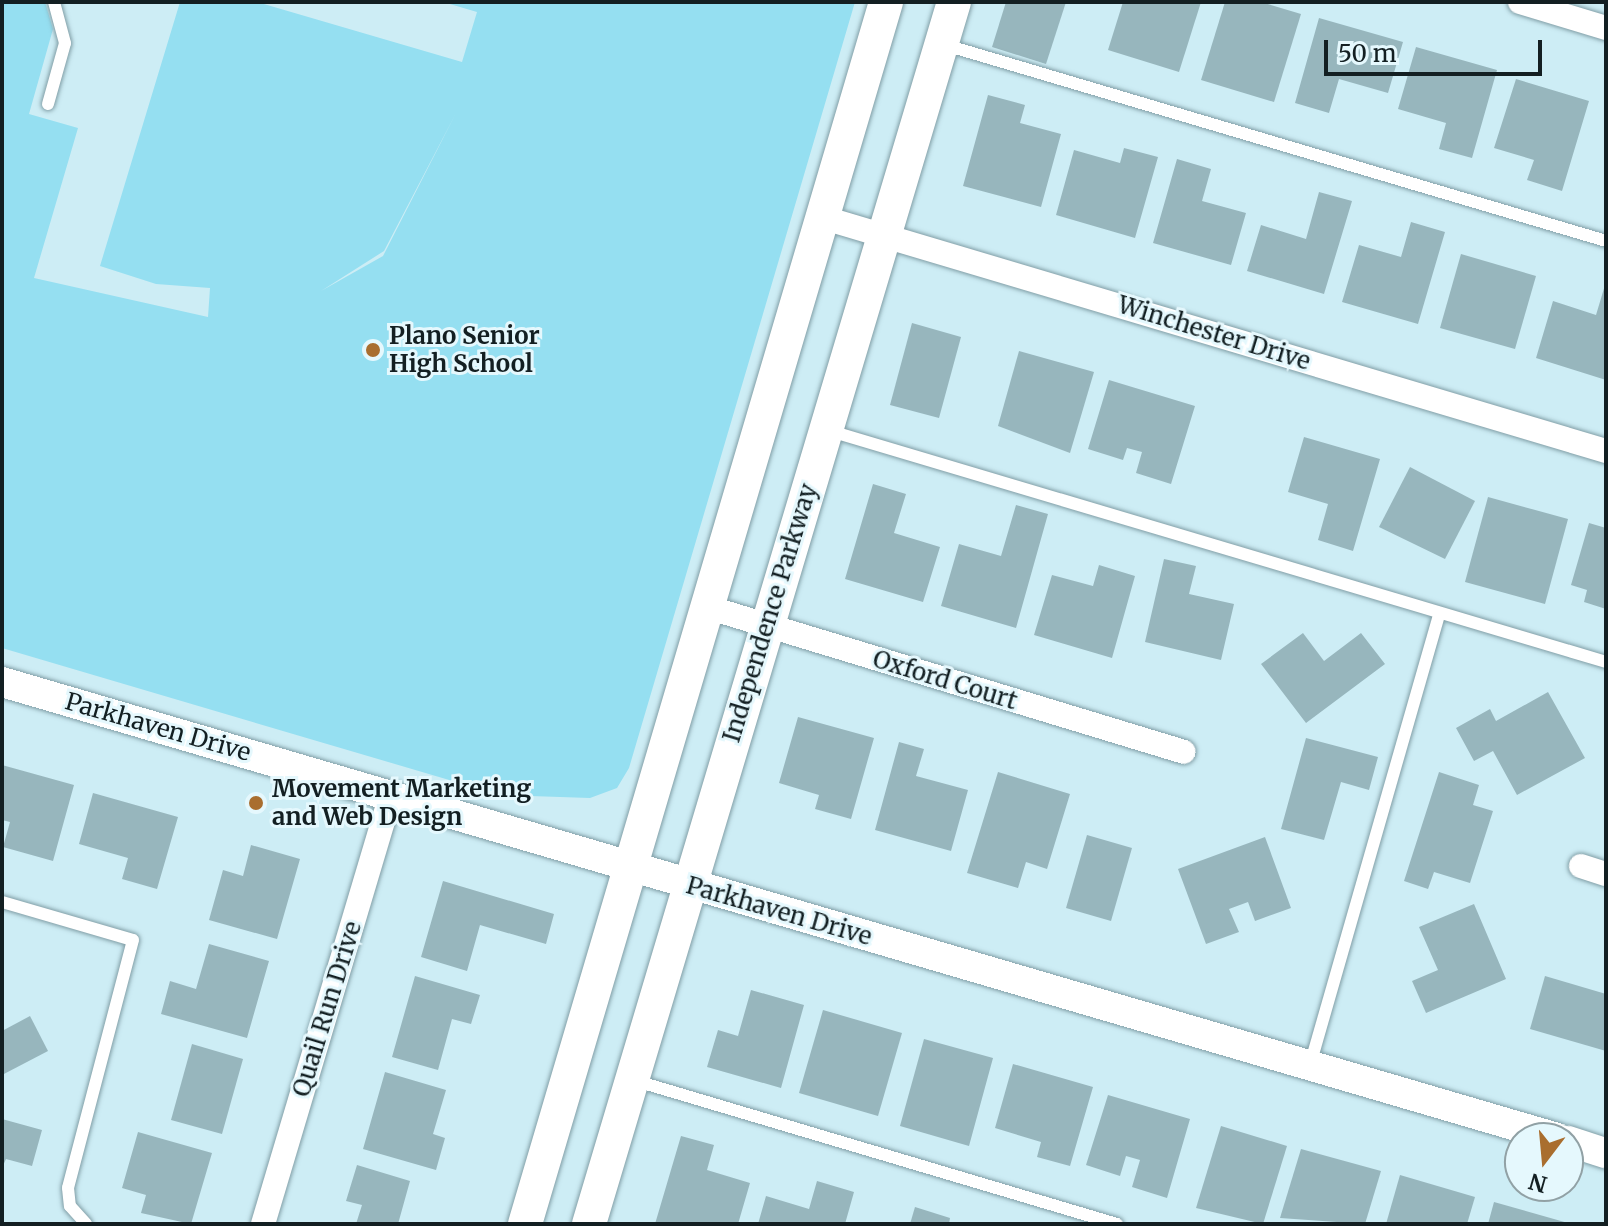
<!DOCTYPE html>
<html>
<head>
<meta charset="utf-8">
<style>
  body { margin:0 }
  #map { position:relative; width:1608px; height:1226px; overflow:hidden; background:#cdedf5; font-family:Merriweather,serif }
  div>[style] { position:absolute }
  .green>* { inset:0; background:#95dff1 }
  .building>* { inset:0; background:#97b6bd }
  .roads { filter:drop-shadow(0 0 2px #819ea6) drop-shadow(0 0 2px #819ea6) }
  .service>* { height:12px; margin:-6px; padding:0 6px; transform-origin:6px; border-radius:6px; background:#fff }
  .minor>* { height:24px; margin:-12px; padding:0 12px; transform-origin:12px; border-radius:12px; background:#fff }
  .tertiary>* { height:30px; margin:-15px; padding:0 15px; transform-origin:15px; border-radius:15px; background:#fff }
  .secondary>* { height:34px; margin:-17px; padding:0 17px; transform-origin:17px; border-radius:17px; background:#fff }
  .dots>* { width:22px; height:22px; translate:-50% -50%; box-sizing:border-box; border:4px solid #e5f8fd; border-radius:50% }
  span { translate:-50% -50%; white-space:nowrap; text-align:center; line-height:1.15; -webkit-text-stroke:6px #e5f8fd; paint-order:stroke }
  .street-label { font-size:24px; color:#131f22 }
  .poi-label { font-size:24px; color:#131f22; font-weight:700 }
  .left { translate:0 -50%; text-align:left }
  .frame { position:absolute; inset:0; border:4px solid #131f22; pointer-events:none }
  .north { position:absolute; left:1504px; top:1122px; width:80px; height:80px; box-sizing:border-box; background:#e5f8fd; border:2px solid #91a1a5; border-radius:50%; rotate:196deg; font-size:22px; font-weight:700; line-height:32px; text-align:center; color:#131f22 }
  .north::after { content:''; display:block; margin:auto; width:28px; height:36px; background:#a96e2f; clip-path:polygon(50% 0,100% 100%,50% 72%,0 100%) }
  .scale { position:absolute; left:1324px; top:40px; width:218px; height:36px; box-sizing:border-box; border:4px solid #131f22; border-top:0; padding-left:10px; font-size:24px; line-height:28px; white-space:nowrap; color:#131f22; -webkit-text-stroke:6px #e5f8fd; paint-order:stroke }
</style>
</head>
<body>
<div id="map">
  <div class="green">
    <i style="clip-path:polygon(evenodd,2px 2px,45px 2px,53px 29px,29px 114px,78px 128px,34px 278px,208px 317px,210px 288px,156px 284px,100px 266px,180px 2px,257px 2px,462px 62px,477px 12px,443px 2px,855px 2px,629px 768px,617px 788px,590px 798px,500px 795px,2px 648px,2px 2px,456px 113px,383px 256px,321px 291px,384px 251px,456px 113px)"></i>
  </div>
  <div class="building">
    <i style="clip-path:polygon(1006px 2px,1066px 2px,1046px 64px,992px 47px)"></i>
    <i style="clip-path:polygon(1123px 2px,1201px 2px,1179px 72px,1108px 50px)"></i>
    <i style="clip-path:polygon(1225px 2px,1261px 2px,1301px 14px,1274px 102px,1201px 80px)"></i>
    <i style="clip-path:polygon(1319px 18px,1403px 42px,1388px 93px,1339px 79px,1329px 113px,1295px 103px)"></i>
    <i style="clip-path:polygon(1416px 47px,1497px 70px,1472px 158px,1439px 149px,1446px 123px,1398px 109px)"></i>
    <i style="clip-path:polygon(1516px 79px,1589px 101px,1562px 191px,1527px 180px,1534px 160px,1494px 148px)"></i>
    <i style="clip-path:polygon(988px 95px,1025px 105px,1020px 123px,1061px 134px,1041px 207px,963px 186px)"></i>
    <i style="clip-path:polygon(1124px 148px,1158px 157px,1135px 238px,1056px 215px,1074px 150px,1120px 163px)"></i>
    <i style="clip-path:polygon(1177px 159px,1211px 169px,1202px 201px,1246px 213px,1231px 265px,1153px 243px)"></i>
    <i style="clip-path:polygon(1319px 192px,1352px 201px,1324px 294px,1247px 271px,1261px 225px,1306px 239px)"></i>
    <i style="clip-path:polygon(1411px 222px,1445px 232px,1418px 324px,1342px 302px,1359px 245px,1401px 257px)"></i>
    <i style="clip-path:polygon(1461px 254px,1536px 276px,1515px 349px,1440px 328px)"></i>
    <i style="clip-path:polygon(1605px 285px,1606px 380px,1536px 358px,1553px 301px,1596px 315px)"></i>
    <i style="clip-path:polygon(912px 323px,961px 337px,939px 418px,890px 405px)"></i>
    <i style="clip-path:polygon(1019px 351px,1094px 372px,1070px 453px,998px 426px)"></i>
    <i style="clip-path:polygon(1109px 380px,1195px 406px,1171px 484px,1136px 473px,1142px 452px,1127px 448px,1123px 460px,1088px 449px)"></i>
    <i style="clip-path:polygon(1304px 437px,1380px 459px,1353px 551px,1318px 540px,1328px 504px,1288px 492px)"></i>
    <i style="clip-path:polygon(1410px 467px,1475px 501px,1445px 559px,1379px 527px)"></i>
    <i style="clip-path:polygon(873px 484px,906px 494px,894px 533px,940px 547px,923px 602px,845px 579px)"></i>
    <i style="clip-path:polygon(1488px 497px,1568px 519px,1545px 604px,1465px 582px)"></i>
    <i style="clip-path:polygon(1016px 505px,1048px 514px,1016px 628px,941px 606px,959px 544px,1001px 556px)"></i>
    <i style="clip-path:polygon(1589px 523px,1606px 528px,1606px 609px,1584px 602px,1587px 590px,1571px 585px)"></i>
    <i style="clip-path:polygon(1164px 559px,1196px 566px,1189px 594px,1234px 604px,1221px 660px,1145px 642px)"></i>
    <i style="clip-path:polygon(1099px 565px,1135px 576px,1112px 658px,1034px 635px,1052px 575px,1093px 586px)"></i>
    <i style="clip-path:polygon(1303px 633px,1324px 661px,1361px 633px,1385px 664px,1306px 723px,1261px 664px)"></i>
    <i style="clip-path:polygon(1548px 692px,1585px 758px,1517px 795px,1493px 751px,1474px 761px,1456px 728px,1490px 709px,1496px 721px)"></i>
    <i style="clip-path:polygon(798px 717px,874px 738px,851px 819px,815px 809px,819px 795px,779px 783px)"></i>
    <i style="clip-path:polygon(1306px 738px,1378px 757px,1369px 790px,1341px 782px,1324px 840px,1281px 829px)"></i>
    <i style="clip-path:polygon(899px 742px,924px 749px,916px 776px,968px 790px,951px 851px,875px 830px)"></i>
    <i style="clip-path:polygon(2px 765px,74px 785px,53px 861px,3px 847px,10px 822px,2px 820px)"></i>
    <i style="clip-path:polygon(998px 772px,1070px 794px,1047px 869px,1026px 862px,1018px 888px,967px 873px)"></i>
    <i style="clip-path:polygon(1439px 772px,1479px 785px,1473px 805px,1493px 811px,1470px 883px,1434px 872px,1428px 889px,1404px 881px)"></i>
    <i style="clip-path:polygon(93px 793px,178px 817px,157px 889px,122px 879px,128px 858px,79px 844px)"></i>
    <i style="clip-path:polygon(1087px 835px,1132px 848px,1111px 921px,1066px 908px)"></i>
    <i style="clip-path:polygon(1265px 837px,1291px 908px,1255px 921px,1248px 902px,1229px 909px,1239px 932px,1206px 944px,1178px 869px)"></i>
    <i style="clip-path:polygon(251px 845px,300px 859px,277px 939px,209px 920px,223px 870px,243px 876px)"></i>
    <i style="clip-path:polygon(443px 881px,554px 914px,546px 944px,480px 925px,467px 971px,421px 957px)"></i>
    <i style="clip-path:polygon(1474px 904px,1506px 979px,1426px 1013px,1412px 981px,1438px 970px,1419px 927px)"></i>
    <i style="clip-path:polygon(209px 944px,269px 961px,247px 1038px,161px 1014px,170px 981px,196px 989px)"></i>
    <i style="clip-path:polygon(415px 976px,480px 995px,471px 1024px,452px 1019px,438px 1070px,392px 1057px)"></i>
    <i style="clip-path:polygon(1545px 976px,1606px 994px,1606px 1051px,1530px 1029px)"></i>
    <i style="clip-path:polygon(751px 990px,804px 1005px,781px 1088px,707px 1067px,718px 1030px,738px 1036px)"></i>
    <i style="clip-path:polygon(823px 1010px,902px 1033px,878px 1116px,799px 1093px)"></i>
    <i style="clip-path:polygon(30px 1016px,48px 1051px,2px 1075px,2px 1031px)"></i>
    <i style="clip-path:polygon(924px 1039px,993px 1058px,969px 1146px,900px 1126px)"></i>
    <i style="clip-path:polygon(192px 1044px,243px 1059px,222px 1134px,171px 1120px)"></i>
    <i style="clip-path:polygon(1013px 1064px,1093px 1087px,1070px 1166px,1037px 1157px,1041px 1142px,995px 1128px)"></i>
    <i style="clip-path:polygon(385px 1072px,446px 1090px,433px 1134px,445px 1138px,436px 1170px,363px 1149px)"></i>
    <i style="clip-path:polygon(1108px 1095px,1190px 1119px,1167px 1198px,1132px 1187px,1140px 1160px,1126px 1156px,1120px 1176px,1086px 1165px)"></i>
    <i style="clip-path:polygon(2px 1119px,42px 1130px,32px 1166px,6px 1159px,2px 1168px)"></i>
    <i style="clip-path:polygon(1221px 1126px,1287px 1146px,1263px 1224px,1196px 1208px)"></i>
    <i style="clip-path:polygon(138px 1132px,212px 1153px,191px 1224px,141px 1213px,146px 1195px,122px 1188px)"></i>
    <i style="clip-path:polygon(681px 1136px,714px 1145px,707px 1170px,750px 1183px,738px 1224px,655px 1224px)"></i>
    <i style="clip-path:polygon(1301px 1149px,1381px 1171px,1365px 1224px,1280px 1218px)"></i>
    <i style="clip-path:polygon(357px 1165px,410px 1181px,398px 1224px,356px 1224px,362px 1205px,346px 1201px)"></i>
    <i style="clip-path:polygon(1400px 1175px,1475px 1197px,1467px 1224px,1386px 1224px)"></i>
    <i style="clip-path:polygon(817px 1181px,854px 1192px,845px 1224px,758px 1224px,766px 1196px,809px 1209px)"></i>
    <i style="clip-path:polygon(1494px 1202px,1568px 1223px,1568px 1224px,1488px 1224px)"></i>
    <i style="clip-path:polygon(915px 1207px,950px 1218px,949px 1224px,910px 1224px)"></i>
  </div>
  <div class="roads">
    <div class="service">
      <i style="left:942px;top:44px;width:693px;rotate:16.52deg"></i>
      <i style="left:48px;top:104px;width:63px;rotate:-74.4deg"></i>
      <i style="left:65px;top:43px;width:42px;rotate:-105deg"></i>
      <i style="left:827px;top:430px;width:813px;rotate:16.58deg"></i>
      <i style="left:2px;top:902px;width:136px;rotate:16.2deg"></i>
      <i style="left:133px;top:940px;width:256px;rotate:104.7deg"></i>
      <i style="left:68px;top:1188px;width:18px;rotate:84deg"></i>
      <i style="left:70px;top:1206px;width:24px;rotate:48deg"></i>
      <i style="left:1310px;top:1065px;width:470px;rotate:-74deg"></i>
      <i style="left:633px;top:1080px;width:505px;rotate:16.57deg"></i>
    </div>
    <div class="minor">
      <i style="left:1520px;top:2px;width:90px;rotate:16.8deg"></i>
      <i style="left:821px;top:217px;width:819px;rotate:16.6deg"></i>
      <i style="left:707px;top:607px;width:498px;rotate:16.9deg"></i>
      <i style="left:1581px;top:866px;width:26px;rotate:18deg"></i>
      <i style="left:263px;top:1224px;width:448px;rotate:-73.4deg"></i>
    </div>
    <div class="tertiary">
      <i style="left:2px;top:682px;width:1620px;rotate:16.34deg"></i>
      <i style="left:1568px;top:1141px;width:40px;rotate:18deg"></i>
    </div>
    <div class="secondary">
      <i style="left:525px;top:1224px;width:1274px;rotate:-73.54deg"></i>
      <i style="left:589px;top:1224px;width:1275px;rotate:-73.37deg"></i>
    </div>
  </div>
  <div class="dots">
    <i style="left:373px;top:350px;background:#a96e2f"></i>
    <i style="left:256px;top:803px;background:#a96e2f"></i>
  </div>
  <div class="street-label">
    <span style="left:1214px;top:333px;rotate:17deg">Winchester Drive</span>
    <span style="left:770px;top:613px;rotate:-73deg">Independence Parkway</span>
    <span style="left:945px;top:680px;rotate:17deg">Oxford Court</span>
    <span style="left:158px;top:727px;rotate:16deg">Parkhaven Drive</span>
    <span style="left:779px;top:911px;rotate:16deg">Parkhaven Drive</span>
    <span style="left:327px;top:1009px;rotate:-73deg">Quail Run Drive</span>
  </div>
  <div class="poi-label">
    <span class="left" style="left:389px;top:350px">Plano Senior<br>High School</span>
    <span class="left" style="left:272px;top:803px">Movement Marketing<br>and Web Design</span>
  </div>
  <div class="frame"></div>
  <div class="north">N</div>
  <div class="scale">50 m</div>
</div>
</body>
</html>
